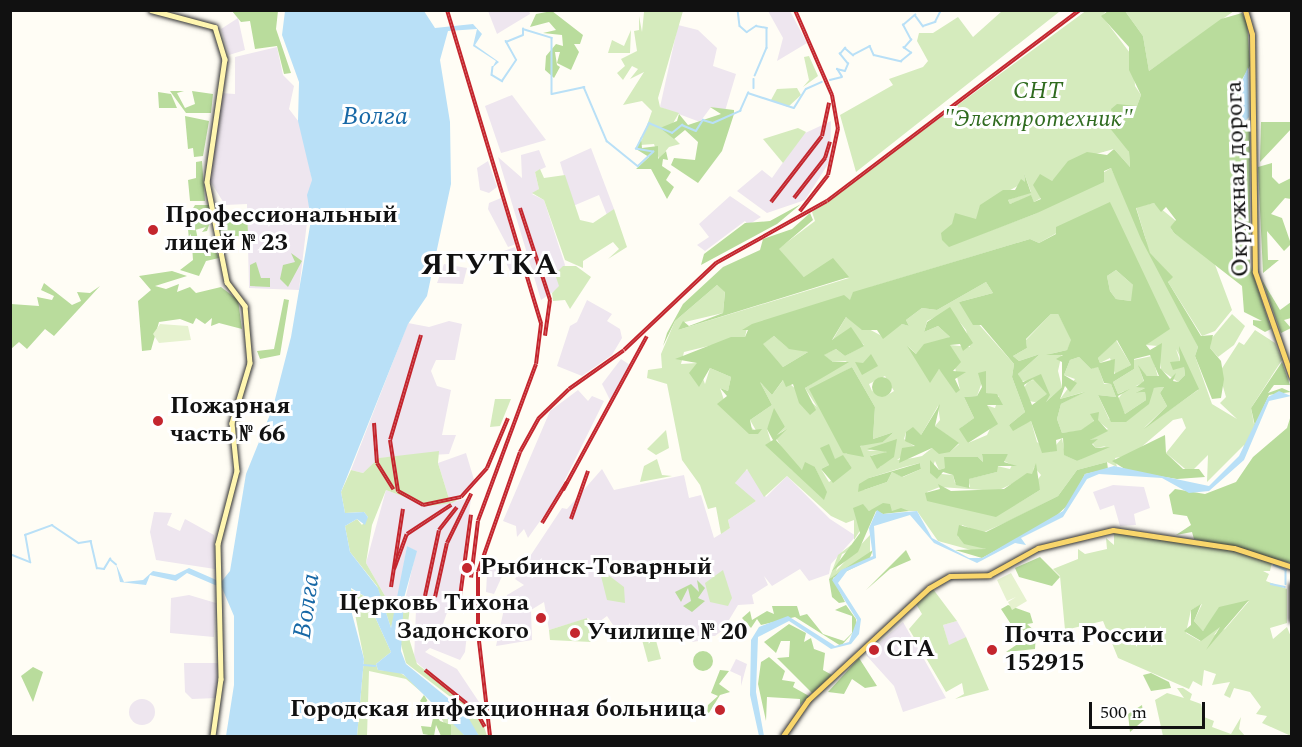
<!DOCTYPE html>
<html>
<head>
<meta charset="utf-8">
<style>
  body { margin:0 }
  #map { position:relative; width:1302px; height:747px; overflow:hidden; background:#fffdf5; font-family:Spectral,serif }
  div>[style] { position:absolute }
  .industrial>* { inset:0; background:#eee6ef }
  .round { border-radius:50% }
  .green>* { inset:0; background:#d5ebbd }
  .forest>* { inset:0; background:#b9dc9c }
  .pitch>* { inset:0; background:#e6f2cf }
  .water>* { inset:0; background:#b9e0f7 }
  .stream>* { height:1.5px; margin:-0.75px; padding:0 0.75px; transform-origin:0.75px; border-radius:0.75px; background:#b9e0f7 }
  .roads { filter:drop-shadow(0 0 2px #333) drop-shadow(0 0 2px #333) }
  .secondary>* { height:4.5px; margin:-2.25px; padding:0 2.25px; transform-origin:2.25px; border-radius:2.25px; background:#fff6b0 }
  .primary>* { height:5px; margin:-2.5px; padding:0 2.5px; transform-origin:2.5px; border-radius:2.5px; background:#f9d66b }
  .rail>* { height:4px; margin-top:-2px; transform-origin:0; background:repeating-linear-gradient(90deg,#fff 0 4.5px,#c4262e 0 9px); box-sizing:border-box; border-block:2px solid #c4262e }
  .dots>* { width:16px; height:16px; translate:-50% -50%; box-sizing:border-box; border:3px solid #fff; border-radius:50% }
  span { translate:-50% -50%; white-space:nowrap; text-align:center; line-height:1.15; -webkit-text-stroke:6px #fff; paint-order:stroke }
  .park-label { font-size:24px; color:#2f6b1f; font-style:italic }
  .street-label { font-size:24px; color:#111 }
  .poi-label { font-size:24px; color:#111; font-weight:700 }
  .left { translate:0 -50%; text-align:left }
  .right { translate:-100% -50%; text-align:right }
  .water-label { font-size:26px; color:#1768a6; font-style:italic }
  .district-label { font-size:30px; color:#111; font-weight:700; letter-spacing:1.5px }
  .frame { position:absolute; inset:0; border:12px solid #111; pointer-events:none }
  .scale { position:absolute; left:1089px; top:702px; width:116px; height:27px; box-sizing:border-box; border:3px solid #111; border-top:0; padding-left:8px; font-size:18px; line-height:21px; white-space:nowrap; color:#111; -webkit-text-stroke:4px #fff; paint-order:stroke }
</style>
</head>
<body>
<div id="map">
  <div class="industrial">
    <i style="clip-path:polygon(488px 11px,529px 11px,530px 14px,497px 34px)"></i>
    <i style="clip-path:polygon(768px 11px,790px 11px,807px 43px,777px 61px,783px 38px)"></i>
    <i style="clip-path:polygon(238px 18px,245px 50px,229px 55px,221px 29px)"></i>
    <i style="clip-path:polygon(678px 25px,698px 30px,717px 48px,713px 66px,736px 74px,725px 111px,711px 107px,700px 122px,660px 107px)"></i>
    <i style="clip-path:polygon(277px 47px,283px 75px,294px 86px,289px 109px,302px 126px,312px 180px,299px 290px,249px 288px,247px 204px,225px 205px,209px 179px,220px 93px,235px 94px,235px 57px)"></i>
    <i style="clip-path:polygon(512px 95px,546px 140px,501px 153px,485px 106px)"></i>
    <i style="clip-path:polygon(831px 121px,830px 161px,805px 200px,767px 213px,737px 191px,762px 170px,772px 178px,803px 134px)"></i>
    <i style="clip-path:polygon(591px 148px,614px 209px,607px 215px,599px 195px,573px 206px,560px 162px)"></i>
    <i style="clip-path:polygon(539px 150px,546px 167px,535px 172px,539px 189px,532px 194px,544px 200px,565px 265px,559px 288px,541px 300px,498px 157px,522px 178px,521px 155px)"></i>
    <i style="clip-path:polygon(488px 161px,497px 187px,489px 193px,480px 190px,477px 168px)"></i>
    <i style="clip-path:polygon(730px 196px,761px 217px,748px 225px,745px 221px,705px 251px,697px 245px,709px 237px,699px 224px)"></i>
    <i style="clip-path:polygon(501px 198px,516px 244px,508px 247px,488px 209px,489px 203px)"></i>
    <i style="clip-path:polygon(515px 247px,526px 275px,521px 277px,511px 273px,501px 252px)"></i>
    <i style="clip-path:polygon(444px 264px,467px 268px,463px 284px,437px 283px)"></i>
    <i style="clip-path:polygon(587px 300px,612px 314px,607px 321px,620px 329px,622px 338px,612px 355px,582px 376px,557px 366px,570px 326px,577px 322px)"></i>
    <i style="clip-path:polygon(449px 321px,462px 324px,455px 360px,436px 360px,431px 371px,437px 386px,451px 390px,442px 435px,456px 435px,449px 454px,380px 458px,363px 473px,351px 470px,408px 323px,429px 327px)"></i>
    <i style="clip-path:polygon(621px 359px,630px 365px,610px 400px,602px 384px)"></i>
    <i style="clip-path:polygon(578px 390px,588px 401px,592px 396px,604px 401px,555px 500px,528px 538px,524px 529px,517px 537px,516px 526px,503px 521px,506px 514px,550px 411px)"></i>
    <i style="clip-path:polygon(466px 453px,475px 483px,450px 502px,438px 463px)"></i>
    <i style="clip-path:polygon(602px 469px,614px 490px,684px 475px,689px 498px,701px 495px,714px 538px,730px 528px,728px 520px,756px 501px,740px 493px,735px 483px,740px 471px,749px 470px,766px 497px,787px 476px,830px 519px,856px 536px,831px 564px,829px 574px,809px 581px,800px 569px,772px 586px,764px 576px,768px 585px,752px 595px,754px 604px,738px 605px,723px 630px,715px 636px,697px 636px,698px 641px,692px 642px,690px 629px,682px 626px,617px 631px,607px 616px,595px 625px,588px 618px,549px 630px,544px 602px,531px 610px,532px 640px,496px 646px,507px 595px,524px 585px,515px 579px,562px 508px,567px 509px)"></i>
    <i style="clip-path:polygon(1113px 485px,1144px 487px,1150px 508px,1134px 514px,1136px 525px,1120px 526px,1114px 505px,1100px 510px,1093px 492px)"></i>
    <i style="clip-path:polygon(386px 490px,429px 506px,471px 498px,459px 595px,452px 598px,442px 627px,467px 634px,465px 652px,460px 660px,430px 648px,425px 652px,457px 669px,481px 705px,482px 720px,414px 660px,416px 609px,404px 605px,416px 551px,407px 546px,397px 604px,389px 603px,366px 563px)"></i>
    <i style="clip-path:polygon(154px 512px,172px 513px,167px 525px,180px 531px,185px 519px,214px 535px,215px 569px,156px 560px,150px 532px)"></i>
    <i style="clip-path:polygon(488px 558px,508px 563px,494px 594px,486px 592px)"></i>
    <i style="clip-path:polygon(189px 595px,216px 603px,214px 637px,170px 633px,171px 598px)"></i>
    <i style="clip-path:polygon(957px 621px,966px 637px,949px 646px,943px 625px)"></i>
    <i style="clip-path:polygon(903px 622px,946px 698px,903px 712px,894px 686px,866px 655px)"></i>
    <i style="clip-path:polygon(736px 659px,747px 664px,741px 686px,741px 676px,730px 671px)"></i>
    <i style="clip-path:polygon(184px 663px,218px 663px,217px 698px,192px 699px,185px 692px)"></i>
    <i class="round" style="left:129px;top:699px;width:26px;height:26px"></i>
  </div>
  <div class="green">
    <i style="clip-path:polygon(evenodd,1087px 10px,1106px 11px,1102px 16px,1133px 57px,1135px 86px,1141px 95px,1137px 106px,1113px 118px,1106px 113px,1129px 152px,1130px 167px,1114px 149px,1085px 157px,1052px 181px,1034px 185px,1041px 198px,1034px 202px,1031px 196px,1010px 204px,1008px 200px,1031px 192px,1024px 173px,1025px 182px,992px 200px,976px 220px,956px 218px,949px 246px,1035px 214px,1111px 168px,1198px 347px,1195px 356px,1212px 404px,1237px 419px,1220px 403px,1226px 397px,1219px 373px,1239px 342px,1244px 345px,1255px 330px,1275px 343px,1282px 360px,1251px 408px,1254px 424px,1260px 422px,1243px 450px,1244px 445px,1207px 482px,1208px 455px,1190px 473px,1166px 453px,1186px 428px,1182px 418px,1173px 420px,1132px 455px,1115px 458px,1117px 467px,1107px 462px,1077px 470px,1058px 496px,1009px 521px,982px 533px,962px 525px,958px 537px,986px 549px,982px 553px,938px 541px,917px 511px,892px 511px,888px 505px,869px 511px,863px 505px,856px 514px,861px 529px,854px 540px,854px 520px,846px 523px,831px 516px,787px 476px,764px 497px,747px 469px,735px 483px,756px 501px,728px 520px,730px 528px,721px 534px,716px 507px,708px 509px,700px 485px,682px 460px,667px 384px,647px 378px,648px 370px,662px 368px,661px 354px,675px 321px,717px 285px,725px 291px,723px 313px,685px 322px,678px 330px,849px 278px,804px 277px,778px 249px,815px 221px,812px 212px,1087px 10px,1110px 203px,1162px 331px,1146px 345px,1158px 346px,1161px 370px,1178px 382px,1185px 375px,1184px 367px,1175px 365px,1180px 361px,1176px 349px,1198px 390px,1144px 428px,1167px 406px,1160px 393px,1164px 387px,1154px 388px,1142px 409px,1126px 421px,1109px 419px,1098px 395px,1116px 397px,1111px 384px,1104px 384px,1098px 366px,1091px 369px,1079px 357px,1070px 360px,1064px 375px,1075px 379px,1060px 399px,1084px 392px,1061px 404px,1057px 419px,1062px 433px,1080px 431px,1094px 422px,1092px 416px,1108px 429px,1090px 440px,1096px 448px,1106px 446px,1077px 461px,1065px 455px,1062px 438px,1050px 452px,1037px 442px,1031px 421px,1014px 428px,1009px 425px,1025px 412px,1012px 377px,1014px 364px,959px 302px,993px 293px,986px 282px,937px 310px,922px 308px,906px 320px,909px 326px,902px 324px,882px 336px,846px 317px,832px 341px,848px 330px,864px 345px,845px 356px,836px 349px,823px 355px,833px 362px,847px 361px,805px 388px,817px 407px,784px 379px,772px 395px,760px 382px,772px 405px,750px 420px,758px 434px,724px 400px,720px 388px,728px 391px,731px 377px,710px 368px,705px 384px,697px 363px,681px 364px,684px 352px,745px 337px,747px 328px,850px 301px,871px 287px,1030px 239px,1039px 243px,1110px 203px,1087px 10px,950px 310px,966px 330px,970px 347px,950px 345px,960px 390px,939px 369px,932px 374px,908px 346px,916px 354px,950px 337px,938px 326px,924px 332px,927px 321px,950px 310px,1087px 10px,852px 367px,875px 407px,873px 439px,894px 432px,883px 442px,870px 441px,846px 454px,819px 405px,824px 383px,852px 367px,1087px 10px,986px 371px,986px 393px,999px 396px,995px 408px,986px 405px,994px 420px,987px 435px,968px 443px,962px 427px,974px 418px,964px 397px,977px 396px,986px 371px,1087px 10px,885px 376px,894px 391px,886px 396px,872px 391px,869px 384px,885px 376px,1087px 10px,938px 406px,940px 420px,935px 426px,959px 444px,950px 452px,932px 448px,922px 456px,913px 458px,897px 460px,915px 447px,904px 439px,906px 432px,921px 435px,938px 406px,1087px 10px,772px 420px,785px 427px,777px 435px,786px 429px,776px 438px,789px 460px,802px 470px,815px 467px,825px 490px,792px 470px,771px 442px,767px 429px,772px 420px,1087px 10px,888px 443px,894px 452px,880px 467px,871px 455px,886px 454px,885px 450px,867px 451px,888px 443px,1087px 10px,822px 450px,836px 460px,843px 456px,852px 468px,829px 482px,821px 469px,829px 465px,822px 450px,1087px 10px,1008px 454px,1002px 460px,1012px 465px,1010px 469px,997px 466px,997px 472px,968px 479px,970px 487px,955px 483px,953px 475px,930px 473px,935px 461px,939px 470px,945px 468px,945px 459px,978px 457px,983px 462px,982px 455px,1008px 454px,1087px 10px,920px 463px,921px 469px,903px 477px,892px 472px,887px 482px,864px 490px,869px 478px,904px 467px,920px 463px,1087px 10px,1034px 467px,1041px 475px,1036px 482px,1040px 490px,1015px 505px,929px 497px,927px 492px,940px 487px,997px 491px,1033px 474px,1034px 467px)"></i>
    <i style="clip-path:polygon(683px 11px,658px 98px,660px 107px,679px 113px,668px 132px,680px 144px,669px 147px,659px 159px,654px 144px,640px 145px,652px 111px,642px 101px,623px 105px,644px 72px,630px 79px,638px 69px,632px 66px,623px 80px,617px 73px,625px 66px,621px 59px,637px 51px,634px 31px,639px 30px,639px 16px,642px 32px,644px 12px)"></i>
    <i style="clip-path:polygon(1002px 11px,1059px 12px,856px 172px,840px 115px,893px 85px,889px 79px,923px 67px,928px 61px,917px 41px,919px 33px,933px 33px,958px 17px,973px 37px)"></i>
    <i style="clip-path:polygon(1125px 11px,1234px 11px,1149px 71px,1143px 36px)"></i>
    <i style="clip-path:polygon(631px 30px,630px 53px,608px 53px,612px 40px,624px 46px)"></i>
    <i style="clip-path:polygon(809px 56px,818px 76px,803px 87px,809px 80px,804px 57px)"></i>
    <i style="clip-path:polygon(797px 88px,801px 95px,788px 107px,771px 100px,777px 89px)"></i>
    <i style="clip-path:polygon(798px 128px,806px 132px,783px 163px,763px 139px)"></i>
    <i style="clip-path:polygon(540px 169px,544px 178px,565px 175px,580px 220px,593px 223px,614px 209px,627px 247px,608px 259px,619px 249px,613px 242px,583px 261px,583px 268px,565px 260px,544px 200px,532px 193px,539px 189px,535px 172px)"></i>
    <i style="clip-path:polygon(1154px 203px,1176px 221px,1170px 227px,1174px 233px,1214px 262px,1232px 310px,1215px 331px,1202px 336px,1168px 282px,1172px 277px,1150px 253px,1136px 207px)"></i>
    <i style="clip-path:polygon(563px 266px,576px 266px,591px 277px,570px 309px,565px 300px,553px 301px,552px 293px,559px 286px,555px 274px)"></i>
    <i style="clip-path:polygon(1116px 270px,1133px 285px,1136px 296px,1131px 301px,1116px 299px,1110px 291px,1107px 276px)"></i>
    <i style="clip-path:polygon(1051px 314px,1058px 314px,1072px 340px,1067px 350px,1050px 354px,1062px 353px,1058px 371px,1062px 387px,1046px 402px,1043px 380px,1021px 381px,1018px 374px,1040px 354px,1019px 361px,1013px 356px,1027px 348px,1026px 340px)"></i>
    <i style="clip-path:polygon(1232px 314px,1245px 326px,1234px 345px,1218px 357px,1210px 348px,1211px 339px)"></i>
    <i style="clip-path:polygon(774px 336px,787px 347px,808px 352px,783px 367px,762px 344px)"></i>
    <i style="clip-path:polygon(1116px 340px,1131px 365px,1115px 374px,1110px 358px,1100px 363px,1098px 358px)"></i>
    <i style="clip-path:polygon(1152px 356px,1158px 377px,1147px 376px,1139px 367px,1144px 382px,1136px 386px,1145px 388px,1135px 393px,1145px 392px,1146px 400px,1125px 414px,1118px 399px,1124px 391px,1118px 394px,1113px 382px,1134px 369px,1133px 360px)"></i>
    <i class="round" style="left:1024px;top:380px;width:22px;height:22px"></i>
    <i style="clip-path:polygon(495px 399px,511px 399px,500px 426px,490px 427px)"></i>
    <i style="clip-path:polygon(666px 430px,669px 448px,656px 455px,647px 449px)"></i>
    <i style="clip-path:polygon(439px 451px,438px 463px,450px 502px,466px 495px,452px 503px,429px 506px,386px 490px,372px 525px,366px 563px,389px 603px,397px 604px,391px 628px,377px 586px,350px 552px,345px 526px,357px 519px,362px 525px,368px 517px,364px 512px,345px 513px,341px 492px,351px 470px,363px 473px,379px 458px)"></i>
    <i style="clip-path:polygon(657px 459px,662px 475px,672px 476px,640px 482px,644px 466px)"></i>
    <i style="clip-path:polygon(evenodd,1114px 532px,1238px 551px,1272px 562px,1270px 571px,1263px 571px,1269px 574px,1266px 581px,1287px 589px,1287px 623px,1270px 628px,1273px 639px,1287px 627px,1291px 637px,1291px 736px,1262px 723px,1267px 716px,1256px 714px,1261px 707px,1250px 692px,1234px 688px,1230px 698px,1224px 695px,1230px 682px,1212px 685px,1216px 674px,1204px 670px,1202px 686px,1193px 681px,1189px 689px,1118px 658px,1103px 621px,1065px 630px,1060px 576px,1053px 569px,1078px 559px,1078px 549px,1085px 554px,1107px 549px,1106px 538px,1114px 545px,1114px 532px,1249px 601px,1225px 629px,1214px 635px,1220px 627px,1214px 627px,1200px 641px,1186px 633px,1191px 610px,1202px 604px,1194px 621px,1203px 631px,1217px 613px,1249px 601px)"></i>
    <i style="clip-path:polygon(870px 535px,870px 554px,829px 579px,838px 555px,851px 545px,851px 550px,842px 554px,836px 571px)"></i>
    <i style="clip-path:polygon(599px 568px,624px 587px,625px 603px,607px 600px)"></i>
    <i style="clip-path:polygon(723px 570px,732px 598px,728px 606px,710px 602px,705px 583px)"></i>
    <i style="clip-path:polygon(350px 589px,366px 597px,391px 652px,376px 664px,378px 670px,399px 672px,411px 680px,449px 716px,465px 736px,451px 736px,432px 701px,406px 679px,369px 671px,367px 736px,357px 736px,364px 659px)"></i>
    <i style="clip-path:polygon(933px 589px,957px 621px,943px 625px,949px 645px,966px 637px,989px 690px,955px 699px,964px 694px,962px 683px,946px 692px,909px 629px,922px 614px,916px 604px)"></i>
    <i style="clip-path:polygon(404px 605px,410px 607px,407px 632px,417px 664px,459px 696px,482px 720px,487px 736px,479px 736px,453px 699px,406px 663px,399px 637px)"></i>
    <i style="clip-path:polygon(587px 618px,591px 642px,550px 640px,549px 630px)"></i>
    <i style="clip-path:polygon(654px 633px,661px 659px,648px 662px,641px 636px)"></i>
    <i style="clip-path:polygon(1177px 688px,1183px 688px,1192px 694px,1190px 700px,1201px 704px,1204px 717px,1214px 721px,1212px 727px,1231px 734px,1241px 717px,1239px 729px,1245px 736px,1163px 736px,1155px 700px,1167px 693px,1184px 698px)"></i>
  </div>
  <div class="forest">
    <i style="clip-path:polygon(232px 11px,278px 11px,276px 29px,291px 73px,284px 74px,277px 46px,255px 49px,250px 21px,241px 22px)"></i>
    <i style="clip-path:polygon(552px 11px,583px 35px,580px 44px,574px 44px,579px 52px,571px 70px,557px 63px,560px 52px,555px 52px,557px 65px,560px 67px,554px 78px,545px 70px,546px 56px,556px 44px,563px 46px,562px 35px,543px 33px,556px 30px,549px 22px,530px 27px,536px 14px)"></i>
    <i style="clip-path:polygon(1108px 11px,1125px 11px,1143px 36px,1149px 71px,1221px 19px,1242px 13px,1247px 22px,1250px 66px,1241px 81px,1240px 116px,1244px 128px,1250px 119px,1250px 265px,1271px 329px,1265px 332px,1253px 325px,1253px 320px,1262px 321px,1244px 312px,1242px 286px,1174px 233px,1170px 227px,1176px 220px,1166px 207px,1161px 212px,1154px 203px,1136px 208px,1150px 253px,1173px 277px,1168px 282px,1201px 336px,1213px 335px,1210px 348px,1221px 361px,1224px 379px,1221px 398px,1212px 399px,1195px 356px,1198px 347px,1141px 239px,1111px 168px,1104px 171px,1104px 182px,1035px 214px,949px 247px,942px 240px,941px 233px,952px 224px,955px 213px,976px 219px,980px 205px,1003px 190px,1015px 190px,1021px 179px,1025px 182px,1024px 173px,1031px 193px,1008px 200px,1010px 204px,1031px 195px,1034px 202px,1041px 199px,1033px 185px,1040px 174px,1052px 181px,1068px 161px,1087px 152px,1107px 155px,1114px 149px,1130px 167px,1129px 152px,1101px 117px,1106px 113px,1113px 118px,1111px 109px,1117px 104px,1137px 106px,1141px 95px,1129px 70px,1129px 47px,1101px 16px)"></i>
    <i style="clip-path:polygon(170px 91px,184px 91px,177px 93px,185px 108px,195px 104px,192px 91px,213px 94px,211px 113px,186px 113px)"></i>
    <i style="clip-path:polygon(158px 92px,171px 94px,177px 108px,159px 108px)"></i>
    <i style="clip-path:polygon(710px 107px,734px 110px,734px 114px,722px 151px,698px 183px,671px 165px,674px 158px,695px 160px,698px 142px,685px 130px,674px 139px,660px 128px,677px 121px,679px 114px,688px 125px,721px 114px)"></i>
    <i style="clip-path:polygon(185px 116px,209px 121px,203px 156px,194px 157px,193px 148px,188px 149px)"></i>
    <i style="clip-path:polygon(1261px 122px,1291px 122px,1292px 128px,1260px 162px)"></i>
    <i style="clip-path:polygon(641px 137px,642px 148px,658px 146px,658px 159px,666px 151px,668px 160px,663px 159px,662px 166px,671px 172px,666px 180px,674px 187px,667px 199px,651px 169px,636px 169px,649px 157px,636px 149px)"></i>
    <i style="clip-path:polygon(202px 161px,205px 201px,190px 201px,188px 180px,196px 178px,196px 162px)"></i>
    <i style="clip-path:polygon(1272px 163px,1272px 177px,1279px 184px,1291px 178px,1291px 199px,1285px 198px,1271px 214px,1282px 218px,1291px 244px,1284px 251px,1267px 231px,1268px 260px,1279px 260px,1263px 273px,1258px 167px)"></i>
    <i style="clip-path:polygon(evenodd,1110px 202px,1170px 329px,1146px 345px,1150px 350px,1162px 343px,1160px 368px,1170px 379px,1176px 373px,1173px 381px,1178px 382px,1185px 375px,1184px 367px,1173px 370px,1170px 362px,1180px 361px,1179px 346px,1199px 389px,1144px 429px,1167px 406px,1160px 393px,1164px 387px,1154px 388px,1149px 404px,1126px 422px,1111px 422px,1098px 395px,1116px 397px,1111px 384px,1104px 383px,1098px 367px,1091px 369px,1079px 357px,1070px 360px,1064px 375px,1077px 383px,1070px 392px,1065px 386px,1060px 399px,1085px 392px,1061px 404px,1057px 419px,1062px 433px,1081px 430px,1094px 421px,1090px 414px,1099px 412px,1098px 420px,1108px 431px,1090px 440px,1098px 439px,1092px 444px,1096px 448px,1110px 447px,1077px 461px,1064px 455px,1063px 438px,1056px 440px,1057px 451px,1042px 453px,1031px 421px,1013px 431px,1009px 425px,1025px 412px,1012px 377px,1014px 364px,981px 325px,973px 325px,959px 302px,993px 293px,986px 282px,937px 310px,922px 308px,906px 320px,909px 326px,902px 324px,883px 339px,877px 330px,862px 330px,846px 317px,832px 340px,851px 327px,864px 346px,845px 356px,836px 349px,824px 355px,833px 362px,849px 362px,805px 388px,816px 410px,810px 415px,799px 403px,793px 384px,786px 387px,783px 380px,772px 395px,760px 382px,772px 405px,750px 420px,752px 430px,762px 429px,758px 434px,749px 434px,717px 404px,727px 396px,720px 388px,728px 391px,731px 377px,710px 368px,699px 387px,689px 373px,697px 363px,675px 359px,731px 337px,745px 337px,748px 330px,742px 330px,752px 324px,844px 295px,850px 300px,853px 292px,1030px 239px,1039px 243px,1056px 234px,1056px 227px,1110px 202px,1116px 270px,1133px 285px,1131px 301px,1116px 299px,1110px 291px,1107px 276px,1116px 270px,1110px 202px,1051px 314px,1058px 314px,1071px 340px,1067px 350px,1046px 355px,1063px 355px,1056px 359px,1062px 362px,1062px 387px,1046px 402px,1050px 395px,1041px 374px,1023px 382px,1018px 374px,1040px 354px,1019px 361px,1013px 356px,1027px 348px,1026px 339px,1051px 314px,1110px 202px,774px 336px,789px 349px,808px 352px,783px 367px,763px 344px,774px 336px,1110px 202px,1117px 340px,1131px 365px,1114px 374px,1115px 359px,1100px 363px,1098px 358px,1117px 340px,1110px 202px,1150px 355px,1159px 376px,1147px 376px,1138px 365px,1144px 381px,1136px 387px,1145px 388px,1135px 393px,1145px 392px,1146px 400px,1125px 414px,1118px 396px,1130px 389px,1118px 394px,1113px 382px,1134px 369px,1134px 359px,1150px 355px,1110px 202px,1033px 379px,1047px 394px,1032px 405px,1024px 385px,1033px 379px)"></i>
    <i style="clip-path:polygon(801px 204px,777px 224px,701px 265px,704px 254px,745px 223px,770px 221px)"></i>
    <i style="clip-path:polygon(195px 205px,209px 205px,211px 219px,207px 231px,202px 232px,206px 227px,191px 231px,196px 230px,198px 240px,189px 240px,187px 218px)"></i>
    <i style="clip-path:polygon(224px 211px,233px 221px,247px 211px,248px 233px,224px 241px,223px 250px,216px 219px,224px 219px)"></i>
    <i style="clip-path:polygon(810px 213px,813px 220px,779px 249px,804px 277px,833px 258px,849px 277px,678px 330px,683px 321px,689px 326px,723px 313px,725px 292px,717px 285px,675px 321px,663px 346px,667px 333px,683px 304px,723px 267px,760px 250px,763px 239px,792px 229px)"></i>
    <i style="clip-path:polygon(192px 245px,199px 245px,202px 251px,215px 249px,219px 258px,206px 261px,199px 276px,180px 270px,193px 260px)"></i>
    <i style="clip-path:polygon(291px 253px,302px 261px,288px 287px,280px 279px,283px 265px,295px 262px)"></i>
    <i style="clip-path:polygon(256px 262px,261px 278px,270px 278px,270px 287px,250px 286px,250px 265px)"></i>
    <i style="clip-path:polygon(172px 271px,187px 276px,155px 286px,166px 289px,179px 284px,177px 292px,190px 287px,196px 293px,221px 287px,238px 300px,242px 329px,219px 323px,211px 326px,212px 318px,205px 324px,196px 318px,193px 324px,180px 319px,159px 322px,151px 350px,142px 351px,138px 301px,151px 290px,139px 276px)"></i>
    <i style="clip-path:polygon(1262px 280px,1280px 310px,1291px 302px,1291px 318px,1284px 320px,1291px 328px,1281px 333px)"></i>
    <i style="clip-path:polygon(44px 283px,72px 305px,81px 301px,77px 292px,90px 293px,100px 286px,54px 336px,45px 329px,27px 349px,19px 342px,11px 349px,11px 304px,39px 306px,37px 297px,52px 300px,54px 296px,41px 290px)"></i>
    <i style="clip-path:polygon(284px 299px,289px 300px,280px 355px,260px 359px,257px 351px,274px 349px)"></i>
    <i style="clip-path:polygon(950px 307px,973px 343px,963px 351px,960px 344px,950px 345px,961px 362px,953px 371px,966px 372px,955px 379px,960px 390px,956px 393px,939px 369px,930px 383px,907px 346px,916px 354px,924px 344px,950px 337px,938px 326px,924px 332px,927px 322px)"></i>
    <i style="clip-path:polygon(871px 354px,878px 366px,862px 375px,855px 362px,863px 363px)"></i>
    <i style="clip-path:polygon(1282px 362px,1290px 385px,1274px 385px,1268px 393px,1282px 388px,1291px 392px,1269px 395px,1255px 426px,1251px 408px)"></i>
    <i style="clip-path:polygon(852px 367px,875px 407px,873px 439px,894px 432px,883px 442px,860px 446px,864px 457px,843px 453px,809px 389px)"></i>
    <i style="clip-path:polygon(986px 371px,986px 393px,997px 394px,1003px 405px,987px 405px,998px 424px,968px 443px,959px 429px,974px 418px,964px 397px,977px 396px,982px 387px,978px 373px)"></i>
    <i class="round" style="left:872px;top:377px;width:20px;height:20px"></i>
    <i style="clip-path:polygon(940px 404px,935px 426px,959px 443px,950px 452px,939px 454px,932px 448px,899px 463px,902px 448px,915px 446px,905px 441px,906px 432px,913px 427px,921px 435px)"></i>
    <i style="clip-path:polygon(774px 408px,785px 427px,777px 435px,787px 429px,776px 440px,802px 470px,805px 462px,815px 467px,827px 492px,824px 500px,765px 445px,773px 440px,767px 429px)"></i>
    <i style="clip-path:polygon(1291px 415px,1291px 563px,1194px 539px,1192px 532px,1176px 535px,1191px 525px,1187px 516px,1173px 514px,1169px 495px,1175px 489px,1205px 494px,1236px 482px,1253px 457px,1287px 428px)"></i>
    <i style="clip-path:polygon(1165px 435px,1166px 453px,1183px 469px,1199px 469px,1205px 477px,1177px 479px,1128px 471px,1112px 461px)"></i>
    <i style="clip-path:polygon(897px 439px,894px 457px,877px 469px,870px 456px,887px 452px,867px 449px)"></i>
    <i style="clip-path:polygon(829px 444px,835px 459px,843px 455px,852px 468px,833px 483px,821px 469px,829px 465px,820px 448px)"></i>
    <i style="clip-path:polygon(982px 454px,1008px 454px,1004px 462px,1017px 466px,998px 466px,997px 472px,969px 479px,969px 488px,956px 485px,953px 475px,943px 472px,937px 479px,930px 473px,930px 460px,939px 470px,945px 468px,944px 457px,978px 457px,983px 462px)"></i>
    <i style="clip-path:polygon(1107px 462px,1108px 469px,1085px 474px,1072px 501px,1053px 519px,982px 558px,955px 550px,986px 549px,964px 544px,957px 535px,959px 525px,986px 532px,1058px 496px,1077px 470px)"></i>
    <i style="clip-path:polygon(920px 463px,921px 469px,902px 477px,892px 472px,887px 482px,858px 492px,859px 484px,869px 478px)"></i>
    <i style="clip-path:polygon(1036px 463px,1040px 490px,996px 517px,927px 501px,925px 493px,940px 489px,938px 484px,951px 491px,1004px 489px,1027px 473px,1032px 474px)"></i>
    <i style="clip-path:polygon(883px 503px,890px 504px,892px 511px,901px 508px,909px 511px,883px 514px,876px 511px,858px 552px,832px 571px,860px 533px,853px 508px,863px 504px,869px 511px)"></i>
    <i style="clip-path:polygon(873px 550px,869px 560px,833px 578px,845px 602px,839px 603px,832px 597px,829px 579px)"></i>
    <i style="clip-path:polygon(906px 550px,911px 560px,890px 569px,866px 590px)"></i>
    <i style="clip-path:polygon(1040px 557px,1060px 577px,1052px 586px,1019px 577px,1015px 568px)"></i>
    <i style="clip-path:polygon(697px 580px,705px 588px,698px 598px,705px 601px,692px 612px,683px 606px,691px 601px,688px 588px,681px 602px,675px 592px,691px 584px,699px 592px)"></i>
    <i style="clip-path:polygon(1249px 600px,1206px 650px,1220px 627px,1201px 641px,1184px 631px,1191px 625px,1191px 610px,1201px 604px,1194px 621px,1203px 631px,1219px 607px)"></i>
    <i style="clip-path:polygon(846px 605px,856px 619px,857px 628px,841px 646px,795px 617px,761px 625px,757px 619px,751px 628px,742px 618px,750px 611px,752px 620px,767px 611px,774px 614px,772px 606px,797px 606px,800px 616px,807px 614px,823px 634px,844px 641px,852px 633px,852px 616px,835px 610px)"></i>
    <i style="clip-path:polygon(1008px 605px,1030px 613px,1033px 623px,1027px 624px,1036px 632px,1035px 649px,1006px 652px,1022px 641px,1001px 609px)"></i>
    <i style="clip-path:polygon(789px 624px,806px 633px,804px 642px,811px 638px,814px 649px,825px 653px,823px 670px,832px 675px,812px 693px,777px 658px,789px 657px,790px 641px,781px 641px,776px 653px,764px 642px)"></i>
    <i class="round" style="left:693px;top:651px;width:20px;height:20px"></i>
    <i style="clip-path:polygon(769px 657px,785px 671px,782px 680px,795px 682px,793px 687px,809px 696px,800px 705px,800px 699px,767px 697px,766px 721px,758px 684px,761px 662px)"></i>
    <i style="clip-path:polygon(859px 658px,877px 686px,865px 688px,852px 679px,844px 694px,828px 692px)"></i>
    <i style="clip-path:polygon(33px 667px,43px 672px,33px 702px,21px 676px)"></i>
    <i style="clip-path:polygon(720px 670px,729px 671px,719px 684px,730px 692px,720px 695px,707px 716px,708px 705px,718px 696px,711px 693px)"></i>
    <i style="clip-path:polygon(1151px 673px,1169px 682px,1171px 688px,1151px 691px,1143px 675px)"></i>
    <i style="clip-path:polygon(424px 695px,440px 721px,451px 725px,451px 736px,441px 736px,436px 725px,434px 736px,423px 734px,421px 726px,431px 727px,434px 714px,420px 701px)"></i>
    <i style="clip-path:polygon(1142px 705px,1144px 720px,1130px 732px,1128px 714px)"></i>
  </div>
  <div class="pitch">
    <i style="clip-path:polygon(160px 324px,188px 326px,191px 340px,159px 343px,153px 334px)"></i>
    <i style="clip-path:polygon(1011px 573px,1027px 601px,1012px 610px,1008px 602px,1016px 597px,1007px 601px,997px 580px)"></i>
  </div>
  <div class="water">
    <i style="clip-path:polygon(285px 11px,424px 11px,435px 28px,473px 24px,482px 34px,475px 45px,499px 62px,492px 68px,496px 61px,473px 46px,477px 29px,448px 31px,440px 60px,450px 122px,451px 184px,427px 296px,408px 324px,341px 492px,345px 513px,364px 512px,368px 517px,365px 525px,357px 519px,345px 526px,350px 552px,378px 588px,391px 628px,407px 546px,417px 551px,404px 598px,401px 651px,406px 664px,465px 712px,479px 736px,465px 736px,403px 674px,378px 670px,376px 664px,391px 652px,366px 597px,351px 588px,351px 610px,364px 659px,357px 736px,226px 736px,234px 685px,234px 616px,222px 588px,187px 573px,176px 581px,150px 575px,146px 585px,120px 582px,116px 564px,124px 582px,143px 580px,153px 571px,175px 575px,189px 568px,221px 582px,230px 571px,246px 474px,273px 407px,291px 337px,311px 220px,307px 195px,312px 180px,298px 121px,299px 82px,282px 35px)"></i>
    <i style="clip-path:polygon(1248px 67px,1249px 117px,1242px 125px,1242px 81px)"></i>
    <i style="clip-path:polygon(1279px 391px,1291px 396px,1269px 401px,1244px 460px,1209px 491px,1189px 493px,1162px 478px,1099px 474px,1087px 479px,1063px 517px,1021px 538px,1026px 545px,1015px 543px,977px 563px,934px 543px,910px 515px,874px 526px,876px 558px,847px 571px,838px 583px,861px 619px,859px 634px,851px 644px,831px 649px,789px 621px,758px 637px,756px 692px,764px 736px,759px 736px,750px 695px,751px 640px,759px 627px,788px 616px,835px 646px,849px 642px,857px 620px,832px 580px,841px 570px,873px 556px,869px 528px,877px 510px,883px 514px,917px 511px,932px 538px,969px 558px,982px 558px,1063px 511px,1085px 474px,1114px 466px,1209px 486px,1239px 456px,1268px 397px)"></i>
  </div>
  <div class="stream">
    <i style="left:738px;top:10px;width:16px;rotate:83deg"></i>
    <i style="left:740px;top:26px;width:9px;rotate:41deg"></i>
    <i style="left:747px;top:32px;width:11px;rotate:-34deg"></i>
    <i style="left:756px;top:26px;width:11px;rotate:10deg"></i>
    <i style="left:767px;top:28px;width:20px;rotate:90deg"></i>
    <i style="left:767px;top:48px;width:30px;rotate:113deg"></i>
    <i style="left:944px;top:10px;width:5px"></i>
    <i style="left:493px;top:67px;width:8px;rotate:97deg"></i>
    <i style="left:492px;top:75px;width:12px;rotate:31deg"></i>
    <i style="left:502px;top:81px;width:25px;rotate:-56deg"></i>
    <i style="left:516px;top:60px;width:21px;rotate:-119deg"></i>
    <i style="left:506px;top:42px;width:18px;rotate:-22deg"></i>
    <i style="left:523px;top:35px;width:6px;rotate:-90deg"></i>
    <i style="left:523px;top:29px;width:30px;rotate:17deg"></i>
    <i style="left:552px;top:38px;width:56px;rotate:90deg"></i>
    <i style="left:552px;top:94px;width:33px;rotate:-12deg"></i>
    <i style="left:584px;top:87px;width:59px;rotate:66.9deg"></i>
    <i style="left:607px;top:141px;width:40px;rotate:39deg"></i>
    <i style="left:638px;top:166px;width:21px;rotate:-43deg"></i>
    <i style="left:653px;top:152px;width:17px;rotate:-170deg"></i>
    <i style="left:636px;top:149px;width:29px;rotate:-63deg"></i>
    <i style="left:649px;top:123px;width:25px;rotate:23deg"></i>
    <i style="left:672px;top:133px;width:13px;rotate:-39deg"></i>
    <i style="left:682px;top:125px;width:15px;rotate:23deg"></i>
    <i style="left:696px;top:131px;width:13px;rotate:-58deg"></i>
    <i style="left:703px;top:120px;width:10px;rotate:17deg"></i>
    <i style="left:713px;top:123px;width:30px;rotate:-24deg"></i>
    <i style="left:740px;top:111px;width:20px;rotate:-66deg"></i>
    <i style="left:748px;top:93px;width:48px;rotate:18.1deg"></i>
    <i style="left:794px;top:108px;width:22px;rotate:-58deg"></i>
    <i style="left:806px;top:89px;width:17px;rotate:-24deg"></i>
    <i style="left:754px;top:79px;width:9px;rotate:90deg"></i>
    <i style="left:830px;top:80px;width:12px;rotate:-14deg"></i>
    <i style="left:842px;top:77px;width:9px;rotate:-122deg"></i>
    <i style="left:837px;top:69px;width:8px;rotate:14deg"></i>
    <i style="left:845px;top:71px;width:8px;rotate:-67deg"></i>
    <i style="left:848px;top:64px;width:13px;rotate:-129deg"></i>
    <i style="left:840px;top:54px;width:8px;rotate:-50deg"></i>
    <i style="left:845px;top:48px;width:11px;rotate:41deg"></i>
    <i style="left:853px;top:55px;width:19px;rotate:-28deg"></i>
    <i style="left:870px;top:46px;width:10px;rotate:66deg"></i>
    <i style="left:874px;top:55px;width:28px;rotate:13deg"></i>
    <i style="left:901px;top:61px;width:13px;rotate:-39deg"></i>
    <i style="left:911px;top:53px;width:9px;rotate:-144deg"></i>
    <i style="left:904px;top:48px;width:11px;rotate:-49deg"></i>
    <i style="left:911px;top:40px;width:17px;rotate:-118deg"></i>
    <i style="left:903px;top:25px;width:16px;rotate:-40deg"></i>
    <i style="left:915px;top:15px;width:14px;rotate:54deg"></i>
    <i style="left:923px;top:26px;width:13px;rotate:-18deg"></i>
    <i style="left:935px;top:22px;width:13px;rotate:-63deg"></i>
    <i style="left:10px;top:554px;width:22px;rotate:22deg"></i>
    <i style="left:30px;top:562px;width:27px;rotate:-100deg"></i>
    <i style="left:25px;top:535px;width:29px;rotate:-20deg"></i>
    <i style="left:52px;top:525px;width:32px;rotate:34deg"></i>
    <i style="left:79px;top:543px;width:12px;rotate:-9deg"></i>
    <i style="left:91px;top:541px;width:28px;rotate:77deg"></i>
    <i style="left:97px;top:568px;width:7px;rotate:8deg"></i>
    <i style="left:104px;top:569px;width:12px;rotate:-59deg"></i>
    <i style="left:110px;top:559px;width:8px;rotate:40deg"></i>
    <i style="left:10px;top:564px;width:10px;rotate:90deg"></i>
    <i style="left:1274px;top:565px;width:13px;rotate:23deg"></i>
    <i style="left:1286px;top:570px;width:14px;rotate:90deg"></i>
    <i style="left:1271px;top:584px;width:14px;rotate:12deg"></i>
    <i style="left:364px;top:665px;width:11px;rotate:5deg"></i>
  </div>
  <div class="roads">
    <div class="secondary">
      <i style="left:151px;top:10px;width:66px;rotate:14.9deg"></i>
      <i style="left:215px;top:27px;width:34px;rotate:73deg"></i>
      <i style="left:225px;top:59px;width:124px;rotate:98.3deg"></i>
      <i style="left:207px;top:182px;width:102px;rotate:78.7deg"></i>
      <i style="left:227px;top:282px;width:30px;rotate:53deg"></i>
      <i style="left:245px;top:306px;width:57px;rotate:85deg"></i>
      <i style="left:250px;top:363px;width:63px;rotate:106.7deg"></i>
      <i style="left:232px;top:423px;width:48px;rotate:84.1deg"></i>
      <i style="left:237px;top:471px;width:75px;rotate:104.6deg"></i>
      <i style="left:218px;top:544px;width:135px;rotate:88.7deg"></i>
      <i style="left:221px;top:679px;width:58px;rotate:98deg"></i>
    </div>
    <div class="primary">
      <i style="left:1245px;top:10px;width:25px;rotate:74deg"></i>
      <i style="left:1252px;top:34px;width:238px;rotate:89.3deg"></i>
      <i style="left:1255px;top:272px;width:112px;rotate:70.8deg"></i>
      <i style="left:1292px;top:585px;width:35px;rotate:90deg"></i>
      <i style="left:783px;top:736px;width:44px;rotate:-55.2deg"></i>
      <i style="left:808px;top:700px;width:165px;rotate:-42.8deg"></i>
      <i style="left:929px;top:588px;width:24px;rotate:-30deg"></i>
      <i style="left:950px;top:576px;width:39px;rotate:-1deg"></i>
      <i style="left:989px;top:575px;width:56px;rotate:-28.9deg"></i>
      <i style="left:1038px;top:548px;width:77px;rotate:-13.5deg"></i>
      <i style="left:1113px;top:530px;width:122px;rotate:8.5deg"></i>
      <i style="left:1234px;top:548px;width:61px;rotate:18.1deg"></i>
    </div>
  </div>
  <div class="rail">
    <i style="left:447px;top:10px;width:328px;rotate:73.3deg"></i>
    <i style="left:541px;top:324px;width:40px;rotate:97.1deg"></i>
    <i style="left:536px;top:364px;width:167px;rotate:110.3deg"></i>
    <i style="left:478px;top:521px;width:57px;rotate:97deg"></i>
    <i style="left:795px;top:10px;width:93px;rotate:66.5deg"></i>
    <i style="left:832px;top:95px;width:34px;rotate:80deg"></i>
    <i style="left:838px;top:128px;width:48px;rotate:102deg"></i>
    <i style="left:828px;top:175px;width:46px;rotate:127.9deg"></i>
    <i style="left:794px;top:198px;width:51px;rotate:-52.2deg"></i>
    <i style="left:825px;top:158px;width:17px;rotate:-73deg"></i>
    <i style="left:771px;top:202px;width:83px;rotate:-52.3deg"></i>
    <i style="left:822px;top:136px;width:34px;rotate:-78deg"></i>
    <i style="left:520px;top:208px;width:97px;rotate:71.9deg"></i>
    <i style="left:550px;top:300px;width:36px;rotate:98deg"></i>
    <i style="left:421px;top:335px;width:109px;rotate:106.4deg"></i>
    <i style="left:390px;top:440px;width:52px;rotate:81.1deg"></i>
    <i style="left:398px;top:491px;width:29px;rotate:29deg"></i>
    <i style="left:423px;top:505px;width:39px;rotate:-12deg"></i>
    <i style="left:461px;top:497px;width:39px;rotate:-48deg"></i>
    <i style="left:487px;top:468px;width:54px;rotate:-67.2deg"></i>
    <i style="left:374px;top:423px;width:40px;rotate:85.7deg"></i>
    <i style="left:377px;top:463px;width:31px;rotate:58deg"></i>
    <i style="left:563px;top:490px;width:175px;rotate:-61.4deg"></i>
    <i style="left:571px;top:519px;width:51px;rotate:-70.5deg"></i>
    <i style="left:542px;top:523px;width:48px;rotate:-58.6deg"></i>
    <i style="left:394px;top:569px;width:37px;rotate:-70deg"></i>
    <i style="left:407px;top:534px;width:53px;rotate:-33.4deg"></i>
    <i style="left:391px;top:587px;width:79px;rotate:-81.3deg"></i>
    <i style="left:425px;top:596px;width:67px;rotate:-78deg"></i>
    <i style="left:439px;top:530px;width:29px;rotate:-52deg"></i>
    <i style="left:435px;top:597px;width:55px;rotate:-77.5deg"></i>
    <i style="left:447px;top:543px;width:55px;rotate:-63.9deg"></i>
    <i style="left:460px;top:597px;width:83px;rotate:-82.4deg"></i>
    <i style="left:425px;top:670px;width:65px;rotate:38.8deg"></i>
    <i style="left:476px;top:711px;width:18px;rotate:61deg"></i>
    <i style="left:490px;top:736px;width:104px;rotate:-96.6deg"></i>
    <i style="left:478px;top:633px;width:61px;rotate:-90deg"></i>
    <i style="left:478px;top:572px;width:127px;rotate:-70.7deg"></i>
    <i style="left:520px;top:452px;width:38px;rotate:-61deg"></i>
    <i style="left:538px;top:419px;width:43px;rotate:-44.1deg"></i>
    <i style="left:569px;top:389px;width:67px;rotate:-35.3deg"></i>
    <i style="left:624px;top:350px;width:127px;rotate:-43.4deg"></i>
    <i style="left:716px;top:263px;width:127px;rotate:-29.2deg"></i>
    <i style="left:827px;top:201px;width:317px;rotate:-37.1deg"></i>
  </div>
  <div class="dots">
    <i style="left:153px;top:230px;background:#c4262e"></i>
    <i style="left:158px;top:421px;background:#c4262e"></i>
    <i style="left:467px;top:568px;background:#c4262e"></i>
    <i style="left:541px;top:618px;background:#c4262e"></i>
    <i style="left:575px;top:633px;background:#c4262e"></i>
    <i style="left:874px;top:650px;background:#c4262e"></i>
    <i style="left:992px;top:650px;background:#c4262e"></i>
    <i style="left:720px;top:710px;background:#c4262e"></i>
  </div>
  <div class="park-label">
    <span style="left:1038px;top:106px">СНТ<br>"Электротехник"</span>
  </div>
  <div class="street-label">
    <span style="left:1238px;top:179px;rotate:-92deg">Окружная дорога</span>
  </div>
  <div class="poi-label">
    <span class="left" style="left:165px;top:230px">Профессиональный<br>лицей № 23</span>
    <span class="left" style="left:170px;top:421px">Пожарная<br>часть № 66</span>
    <span class="left" style="left:480px;top:568px">Рыбинск-Товарный</span>
    <span class="right" style="left:529px;top:618px">Церковь Тихона<br>Задонского</span>
    <span class="left" style="left:587px;top:633px">Училище № 20</span>
    <span class="left" style="left:1004px;top:650px">Почта России<br>152915</span>
    <span class="left" style="left:886px;top:650px">СГА</span>
    <span class="right" style="left:706px;top:710px">Городская инфекционная больница</span>
  </div>
  <div class="water-label">
    <span style="left:375px;top:117px">Волга</span>
    <span style="left:307px;top:606px;rotate:-82deg">Волга</span>
  </div>
  <div class="district-label">
    <span style="left:490px;top:265px">ЯГУТКА</span>
  </div>
  <div class="frame"></div>
  <div class="scale">500 m</div>
</div>
</body>
</html>
